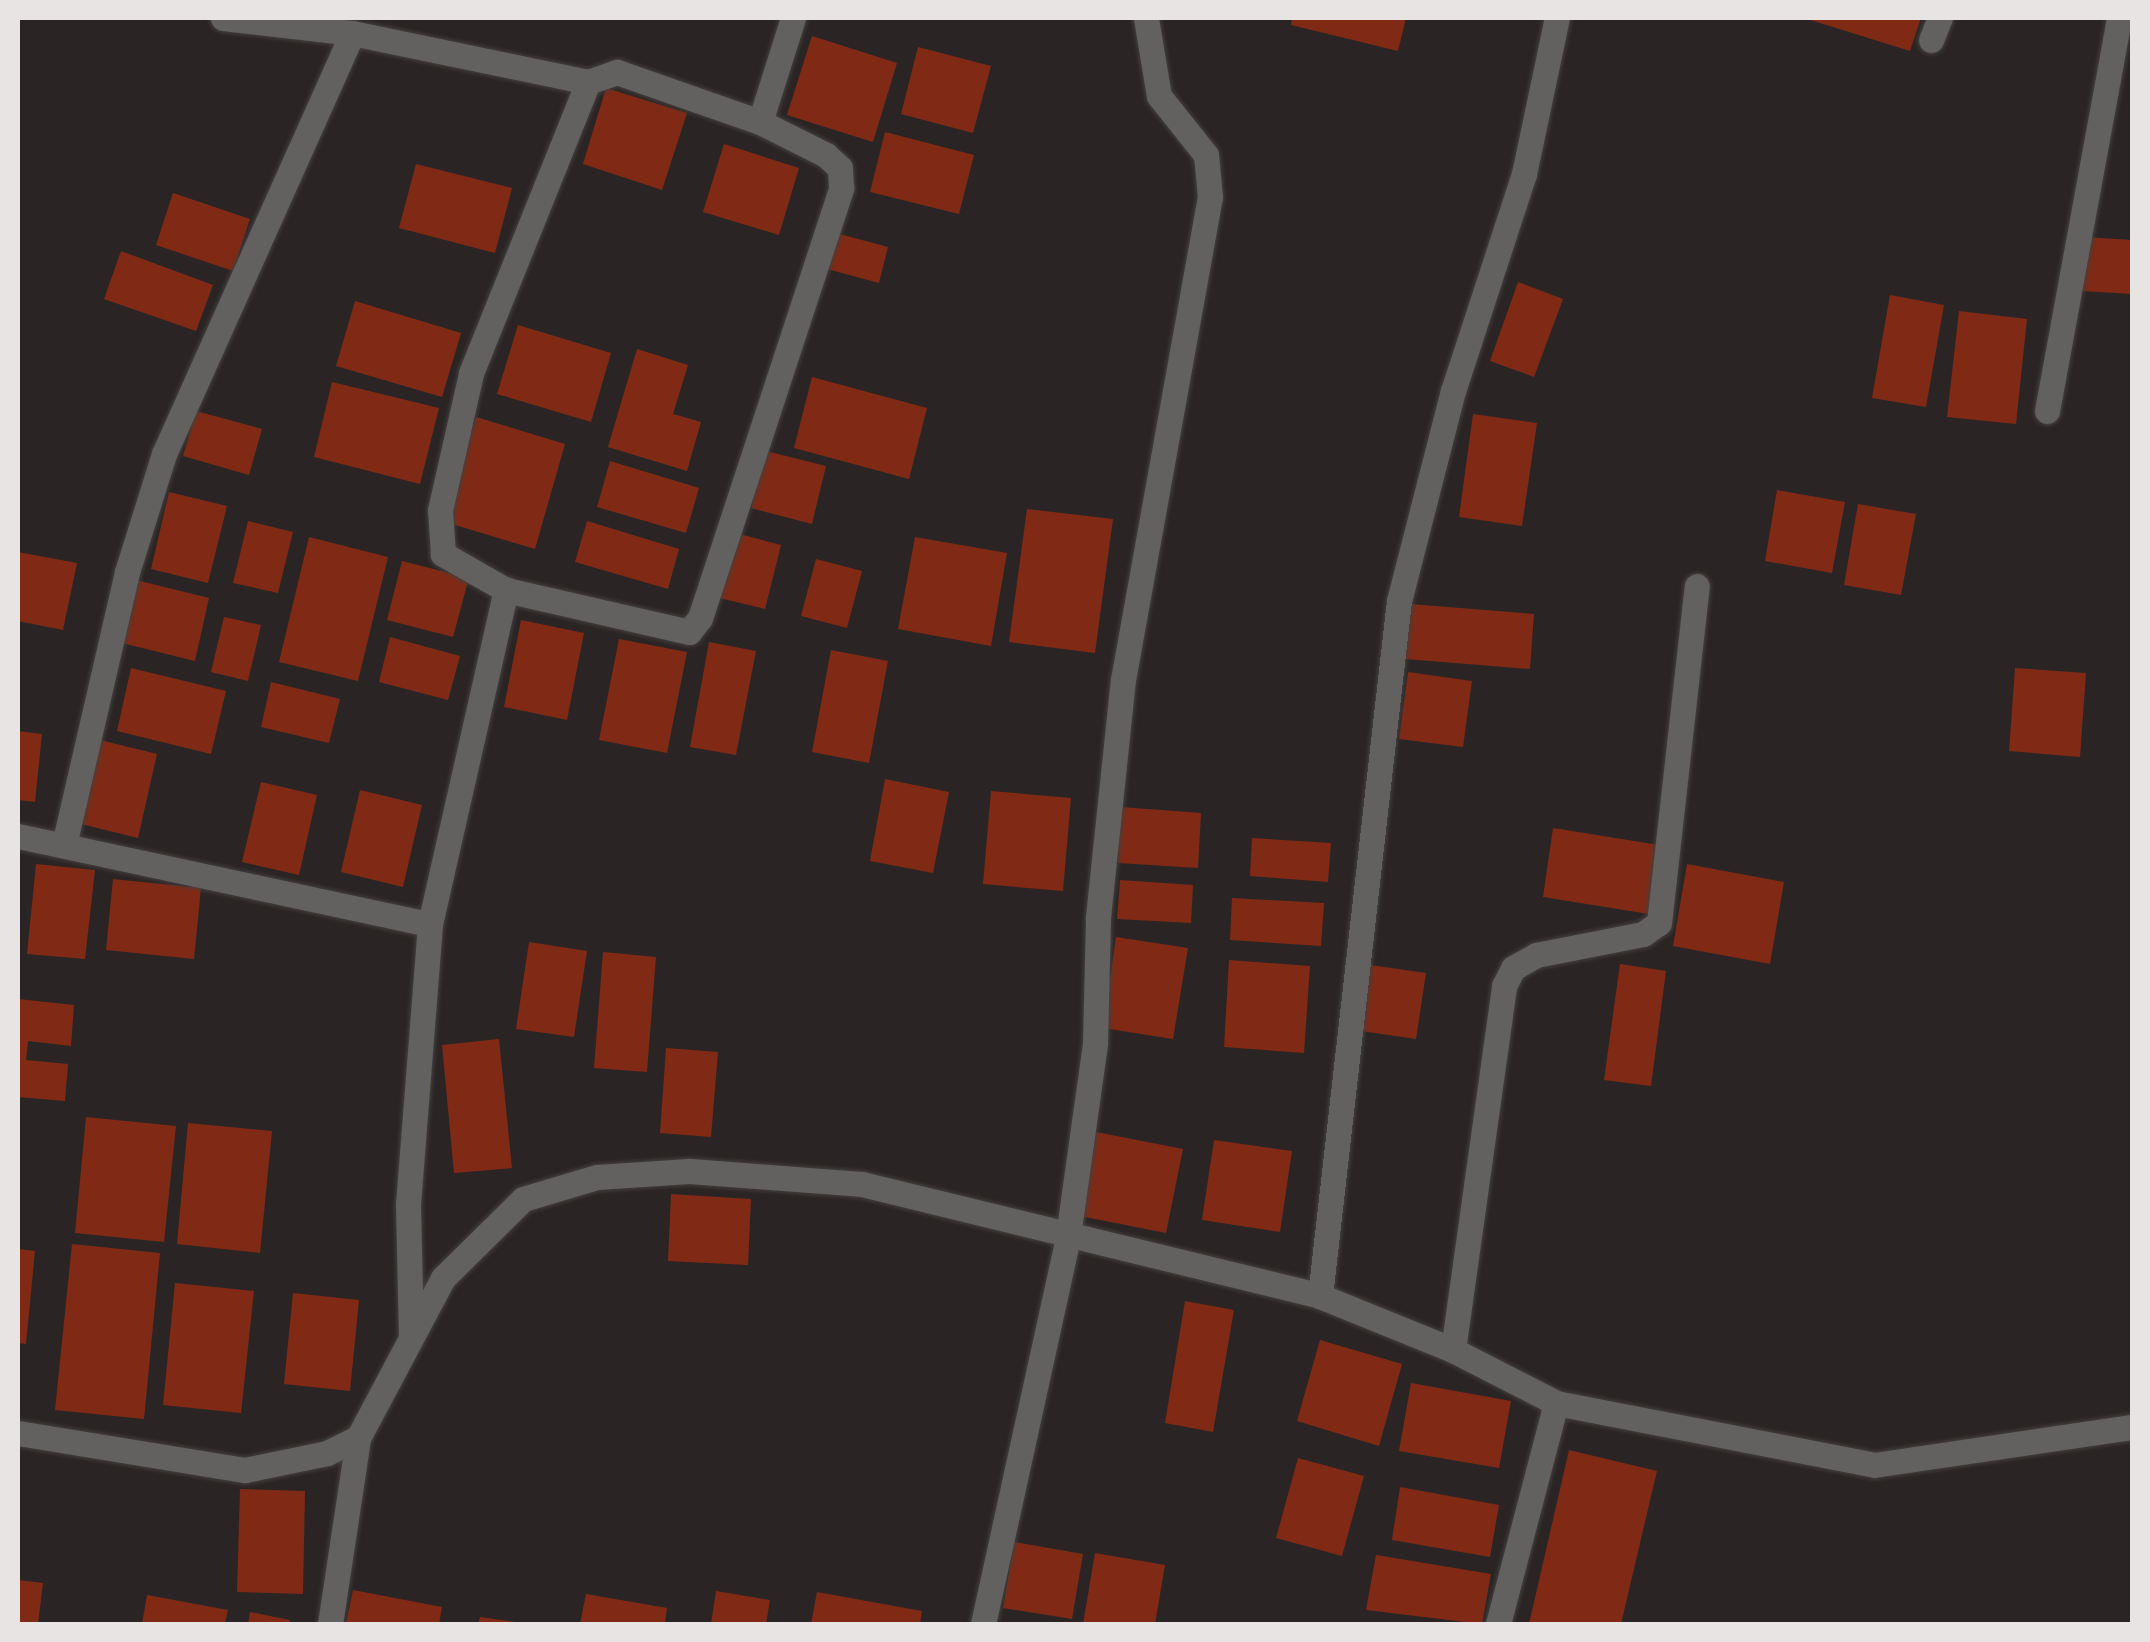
<!DOCTYPE html>
<html>
<head>
<meta charset="utf-8">
<style>
  body { margin:0 }
  #map { position:relative; width:2150px; height:1642px; overflow:hidden; background:#2a2524; font-family:Merriweather,serif }
  div>[style] { position:absolute }
  .building>* { inset:0; background:#802a16 }
  .roads { filter:drop-shadow(0 0 2px #44403f) drop-shadow(0 0 2px #44403f) }
  .lane>* { height:25px; margin:-12.5px; padding:0 12.5px; transform-origin:12.5px; border-radius:12.5px; background:#636160 }
  .street>* { height:25px; margin:-12.5px; padding:0 12.5px; transform-origin:12.5px; border-radius:12.5px; background:#636160 }
  span { translate:-50% -50%; white-space:nowrap; text-align:center; line-height:1.15; -webkit-text-stroke:8px #2a2524; paint-order:stroke }
  .frame { position:absolute; inset:0; border:20px solid #e7e4e3; pointer-events:none }
</style>
</head>
<body>
<div id="map">
  <div class="building">
    <i style="clip-path:polygon(1292px 18px,1406px 18px,1398px 51px,1291px 25px)"></i>
    <i style="clip-path:polygon(1804px 18px,1921px 18px,1910px 51px)"></i>
    <i style="clip-path:polygon(812px 36px,897px 63px,873px 142px,787px 115px)"></i>
    <i style="clip-path:polygon(918px 47px,991px 66px,973px 133px,901px 114px)"></i>
    <i style="clip-path:polygon(606px 88px,687px 113px,662px 190px,583px 164px)"></i>
    <i style="clip-path:polygon(885px 132px,974px 155px,959px 214px,870px 192px)"></i>
    <i style="clip-path:polygon(724px 144px,799px 168px,779px 235px,703px 212px)"></i>
    <i style="clip-path:polygon(416px 164px,512px 188px,495px 253px,399px 228px)"></i>
    <i style="clip-path:polygon(173px 193px,250px 219px,233px 271px,156px 245px)"></i>
    <i style="clip-path:polygon(836px 233px,888px 247px,879px 283px,827px 269px)"></i>
    <i style="clip-path:polygon(2085px 237px,2132px 240px,2132px 294px,2082px 291px)"></i>
    <i style="clip-path:polygon(121px 251px,213px 285px,196px 331px,104px 299px)"></i>
    <i style="clip-path:polygon(1518px 282px,1563px 299px,1534px 377px,1490px 361px)"></i>
    <i style="clip-path:polygon(1890px 295px,1944px 305px,1926px 407px,1872px 398px)"></i>
    <i style="clip-path:polygon(355px 301px,461px 333px,442px 397px,336px 366px)"></i>
    <i style="clip-path:polygon(1959px 311px,2027px 319px,2016px 424px,1947px 417px)"></i>
    <i style="clip-path:polygon(518px 325px,611px 353px,591px 422px,497px 394px)"></i>
    <i style="clip-path:polygon(637px 349px,688px 365px,673px 414px,701px 422px,687px 471px,608px 447px)"></i>
    <i style="clip-path:polygon(812px 377px,927px 408px,909px 479px,794px 448px)"></i>
    <i style="clip-path:polygon(332px 382px,439px 408px,420px 484px,314px 457px)"></i>
    <i style="clip-path:polygon(196px 411px,262px 429px,249px 475px,183px 456px)"></i>
    <i style="clip-path:polygon(1473px 414px,1537px 423px,1522px 526px,1459px 517px)"></i>
    <i style="clip-path:polygon(476px 417px,565px 444px,535px 549px,445px 522px)"></i>
    <i style="clip-path:polygon(766px 451px,826px 466px,812px 524px,751px 508px)"></i>
    <i style="clip-path:polygon(610px 461px,699px 488px,686px 533px,597px 507px)"></i>
    <i style="clip-path:polygon(1777px 490px,1845px 502px,1832px 573px,1765px 561px)"></i>
    <i style="clip-path:polygon(169px 492px,227px 506px,208px 583px,151px 569px)"></i>
    <i style="clip-path:polygon(1858px 504px,1916px 514px,1901px 595px,1844px 585px)"></i>
    <i style="clip-path:polygon(1027px 509px,1113px 519px,1095px 653px,1009px 642px)"></i>
    <i style="clip-path:polygon(248px 521px,293px 532px,278px 593px,233px 583px)"></i>
    <i style="clip-path:polygon(587px 521px,679px 549px,668px 589px,575px 562px)"></i>
    <i style="clip-path:polygon(736px 533px,781px 545px,765px 609px,720px 598px)"></i>
    <i style="clip-path:polygon(309px 537px,388px 557px,358px 681px,279px 662px)"></i>
    <i style="clip-path:polygon(915px 537px,1007px 553px,991px 646px,898px 629px)"></i>
    <i style="clip-path:polygon(18px 552px,77px 563px,63px 630px,18px 621px)"></i>
    <i style="clip-path:polygon(816px 559px,862px 571px,847px 628px,801px 616px)"></i>
    <i style="clip-path:polygon(402px 561px,469px 578px,453px 637px,387px 620px)"></i>
    <i style="clip-path:polygon(128px 578px,209px 598px,195px 661px,114px 641px)"></i>
    <i style="clip-path:polygon(1410px 604px,1534px 614px,1530px 669px,1405px 659px)"></i>
    <i style="clip-path:polygon(224px 617px,261px 625px,248px 681px,211px 672px)"></i>
    <i style="clip-path:polygon(521px 620px,584px 633px,567px 720px,504px 707px)"></i>
    <i style="clip-path:polygon(390px 637px,460px 656px,448px 700px,379px 682px)"></i>
    <i style="clip-path:polygon(619px 639px,687px 652px,667px 753px,599px 740px)"></i>
    <i style="clip-path:polygon(709px 642px,756px 651px,736px 755px,690px 747px)"></i>
    <i style="clip-path:polygon(831px 650px,888px 661px,869px 763px,812px 752px)"></i>
    <i style="clip-path:polygon(131px 668px,226px 691px,211px 754px,117px 731px)"></i>
    <i style="clip-path:polygon(2015px 668px,2086px 673px,2080px 757px,2009px 751px)"></i>
    <i style="clip-path:polygon(1408px 672px,1472px 681px,1463px 747px,1399px 739px)"></i>
    <i style="clip-path:polygon(271px 682px,340px 699px,329px 743px,261px 727px)"></i>
    <i style="clip-path:polygon(18px 731px,42px 734px,35px 802px,18px 800px)"></i>
    <i style="clip-path:polygon(96px 739px,157px 754px,138px 838px,77px 823px)"></i>
    <i style="clip-path:polygon(885px 779px,949px 792px,933px 873px,870px 861px)"></i>
    <i style="clip-path:polygon(261px 782px,317px 795px,299px 875px,242px 862px)"></i>
    <i style="clip-path:polygon(360px 790px,422px 805px,403px 887px,341px 872px)"></i>
    <i style="clip-path:polygon(991px 791px,1071px 798px,1063px 891px,983px 884px)"></i>
    <i style="clip-path:polygon(1121px 807px,1201px 813px,1198px 868px,1118px 863px)"></i>
    <i style="clip-path:polygon(1553px 828px,1659px 845px,1649px 914px,1543px 897px)"></i>
    <i style="clip-path:polygon(1252px 838px,1331px 843px,1328px 882px,1250px 876px)"></i>
    <i style="clip-path:polygon(36px 864px,95px 870px,85px 959px,27px 954px)"></i>
    <i style="clip-path:polygon(1687px 864px,1784px 882px,1770px 964px,1673px 946px)"></i>
    <i style="clip-path:polygon(113px 879px,201px 888px,194px 959px,106px 950px)"></i>
    <i style="clip-path:polygon(1120px 880px,1193px 885px,1191px 923px,1117px 919px)"></i>
    <i style="clip-path:polygon(1232px 898px,1324px 903px,1321px 946px,1230px 940px)"></i>
    <i style="clip-path:polygon(1116px 937px,1188px 948px,1173px 1039px,1103px 1028px)"></i>
    <i style="clip-path:polygon(529px 942px,587px 951px,574px 1037px,516px 1029px)"></i>
    <i style="clip-path:polygon(603px 952px,656px 957px,647px 1072px,594px 1068px)"></i>
    <i style="clip-path:polygon(1229px 960px,1310px 966px,1304px 1053px,1224px 1047px)"></i>
    <i style="clip-path:polygon(1363px 964px,1426px 973px,1416px 1039px,1354px 1030px)"></i>
    <i style="clip-path:polygon(1620px 964px,1666px 971px,1651px 1086px,1604px 1080px)"></i>
    <i style="clip-path:polygon(18px 999px,74px 1005px,71px 1046px,28px 1041px,26px 1060px,68px 1064px,65px 1101px,18px 1097px)"></i>
    <i style="clip-path:polygon(499px 1039px,512px 1168px,454px 1173px,442px 1045px)"></i>
    <i style="clip-path:polygon(666px 1048px,718px 1052px,711px 1137px,660px 1133px)"></i>
    <i style="clip-path:polygon(86px 1117px,176px 1126px,164px 1242px,75px 1233px)"></i>
    <i style="clip-path:polygon(188px 1123px,272px 1131px,260px 1253px,177px 1244px)"></i>
    <i style="clip-path:polygon(1096px 1132px,1183px 1149px,1166px 1233px,1080px 1216px)"></i>
    <i style="clip-path:polygon(1214px 1140px,1292px 1151px,1280px 1232px,1202px 1220px)"></i>
    <i style="clip-path:polygon(671px 1194px,751px 1199px,748px 1265px,668px 1261px)"></i>
    <i style="clip-path:polygon(72px 1244px,160px 1253px,144px 1419px,55px 1410px)"></i>
    <i style="clip-path:polygon(18px 1249px,35px 1251px,26px 1344px,18px 1343px)"></i>
    <i style="clip-path:polygon(175px 1283px,254px 1291px,241px 1413px,163px 1405px)"></i>
    <i style="clip-path:polygon(293px 1293px,359px 1300px,350px 1391px,284px 1384px)"></i>
    <i style="clip-path:polygon(1185px 1301px,1234px 1310px,1213px 1432px,1165px 1423px)"></i>
    <i style="clip-path:polygon(1320px 1340px,1402px 1364px,1379px 1446px,1297px 1421px)"></i>
    <i style="clip-path:polygon(1411px 1383px,1511px 1401px,1499px 1468px,1399px 1451px)"></i>
    <i style="clip-path:polygon(1569px 1450px,1657px 1471px,1621px 1624px,1529px 1624px)"></i>
    <i style="clip-path:polygon(1298px 1458px,1364px 1476px,1342px 1556px,1276px 1538px)"></i>
    <i style="clip-path:polygon(1400px 1487px,1499px 1505px,1490px 1557px,1392px 1540px)"></i>
    <i style="clip-path:polygon(240px 1489px,305px 1491px,303px 1594px,237px 1592px)"></i>
    <i style="clip-path:polygon(1014px 1542px,1083px 1554px,1072px 1619px,1003px 1608px)"></i>
    <i style="clip-path:polygon(1095px 1553px,1165px 1565px,1155px 1624px,1083px 1624px)"></i>
    <i style="clip-path:polygon(1376px 1555px,1491px 1574px,1482px 1624px,1366px 1610px)"></i>
    <i style="clip-path:polygon(18px 1580px,43px 1583px,38px 1624px,18px 1624px)"></i>
    <i style="clip-path:polygon(353px 1590px,442px 1607px,439px 1624px,346px 1623px)"></i>
    <i style="clip-path:polygon(716px 1591px,770px 1600px,766px 1624px,711px 1624px)"></i>
    <i style="clip-path:polygon(817px 1592px,922px 1611px,920px 1624px,811px 1624px)"></i>
    <i style="clip-path:polygon(586px 1594px,667px 1608px,665px 1624px,580px 1624px)"></i>
    <i style="clip-path:polygon(147px 1595px,228px 1610px,225px 1624px,142px 1624px)"></i>
    <i style="clip-path:polygon(250px 1612px,290px 1620px,289px 1624px,248px 1624px)"></i>
    <i style="clip-path:polygon(480px 1617px,515px 1622px,515px 1624px,478px 1624px)"></i>
  </div>
  <div class="roads">
    <div class="lane">
      <i style="left:330px;top:1624px;width:188px;rotate:-81.4deg"></i>
    </div>
    <div class="street">
      <i style="left:223px;top:18px;width:130px;rotate:6.6deg"></i>
      <i style="left:352px;top:33px;width:241px;rotate:11.7deg"></i>
      <i style="left:1931px;top:40px;width:24px;rotate:-68deg"></i>
      <i style="left:2047px;top:411px;width:400px;rotate:-79.6deg"></i>
      <i style="left:506px;top:590px;width:73px;rotate:-150.3deg"></i>
      <i style="left:443px;top:554px;width:44px;rotate:-93.9deg"></i>
      <i style="left:440px;top:510px;width:140px;rotate:-77.2deg"></i>
      <i style="left:471px;top:373px;width:314px;rotate:-68.1deg"></i>
      <i style="left:588px;top:82px;width:31px;rotate:-19deg"></i>
      <i style="left:617px;top:72px;width:151px;rotate:19.3deg"></i>
      <i style="left:18px;top:836px;width:421px;rotate:12.1deg"></i>
      <i style="left:64px;top:845px;width:280px;rotate:-77deg"></i>
      <i style="left:127px;top:572px;width:124px;rotate:-72.6deg"></i>
      <i style="left:164px;top:454px;width:461px;rotate:-65.9deg"></i>
      <i style="left:1320px;top:1296px;width:699px;rotate:-83.52deg"></i>
      <i style="left:1399px;top:601px;width:217px;rotate:-75.6deg"></i>
      <i style="left:1453px;top:391px;width:228px;rotate:-71.9deg"></i>
      <i style="left:1524px;top:174px;width:159px;rotate:-78.1deg"></i>
      <i style="left:411px;top:1337px;width:133px;rotate:-91.3deg"></i>
      <i style="left:408px;top:1204px;width:281px;rotate:-85.5deg"></i>
      <i style="left:430px;top:924px;width:343px;rotate:-77.2deg"></i>
      <i style="left:506px;top:590px;width:188px;rotate:12.9deg"></i>
      <i style="left:689px;top:632px;width:18px;rotate:-52deg"></i>
      <i style="left:700px;top:618px;width:453px;rotate:-71.8deg"></i>
      <i style="left:841px;top:188px;width:20px;rotate:-93deg"></i>
      <i style="left:840px;top:168px;width:19px;rotate:-137deg"></i>
      <i style="left:826px;top:155px;width:74px;rotate:-153.4deg"></i>
      <i style="left:760px;top:122px;width:109px;rotate:-72.4deg"></i>
      <i style="left:1453px;top:1350px;width:368px;rotate:-82deg"></i>
      <i style="left:1504px;top:986px;width:20px;rotate:-63deg"></i>
      <i style="left:1513px;top:968px;width:26px;rotate:-29deg"></i>
      <i style="left:1536px;top:955px;width:109px;rotate:-11.1deg"></i>
      <i style="left:1643px;top:934px;width:19px;rotate:-35deg"></i>
      <i style="left:1659px;top:923px;width:339px;rotate:-83.6deg"></i>
      <i style="left:18px;top:1433px;width:230px;rotate:9.3deg"></i>
      <i style="left:245px;top:1470px;width:84px;rotate:-11.7deg"></i>
      <i style="left:327px;top:1453px;width:34px;rotate:-26deg"></i>
      <i style="left:358px;top:1438px;width:181px;rotate:-62deg"></i>
      <i style="left:443px;top:1278px;width:112px;rotate:-44.6deg"></i>
      <i style="left:523px;top:1199px;width:77px;rotate:-16.6deg"></i>
      <i style="left:597px;top:1177px;width:92px;rotate:-3.7deg"></i>
      <i style="left:689px;top:1171px;width:173px;rotate:4.3deg"></i>
      <i style="left:862px;top:1184px;width:471px;rotate:13.7deg"></i>
      <i style="left:1320px;top:1296px;width:144px;rotate:22.1deg"></i>
      <i style="left:1453px;top:1350px;width:116px;rotate:27.2deg"></i>
      <i style="left:1556px;top:1403px;width:324px;rotate:11deg"></i>
      <i style="left:1874px;top:1465px;width:261px;rotate:-8.4deg"></i>
      <i style="left:983px;top:1624px;width:397px;rotate:-77.6deg"></i>
      <i style="left:1068px;top:1236px;width:195px;rotate:-82deg"></i>
      <i style="left:1095px;top:1043px;width:126px;rotate:-88.6deg"></i>
      <i style="left:1098px;top:917px;width:238px;rotate:-84deg"></i>
      <i style="left:1123px;top:680px;width:491px;rotate:-79.8deg"></i>
      <i style="left:1210px;top:197px;width:42px;rotate:-95.4deg"></i>
      <i style="left:1206px;top:155px;width:75px;rotate:-128.5deg"></i>
      <i style="left:1159px;top:96px;width:79px;rotate:-99.5deg"></i>
      <i style="left:1498px;top:1624px;width:228px;rotate:-75.3deg"></i>
    </div>
  </div>
  <div class="frame"></div>
</div>
</body>
</html>
